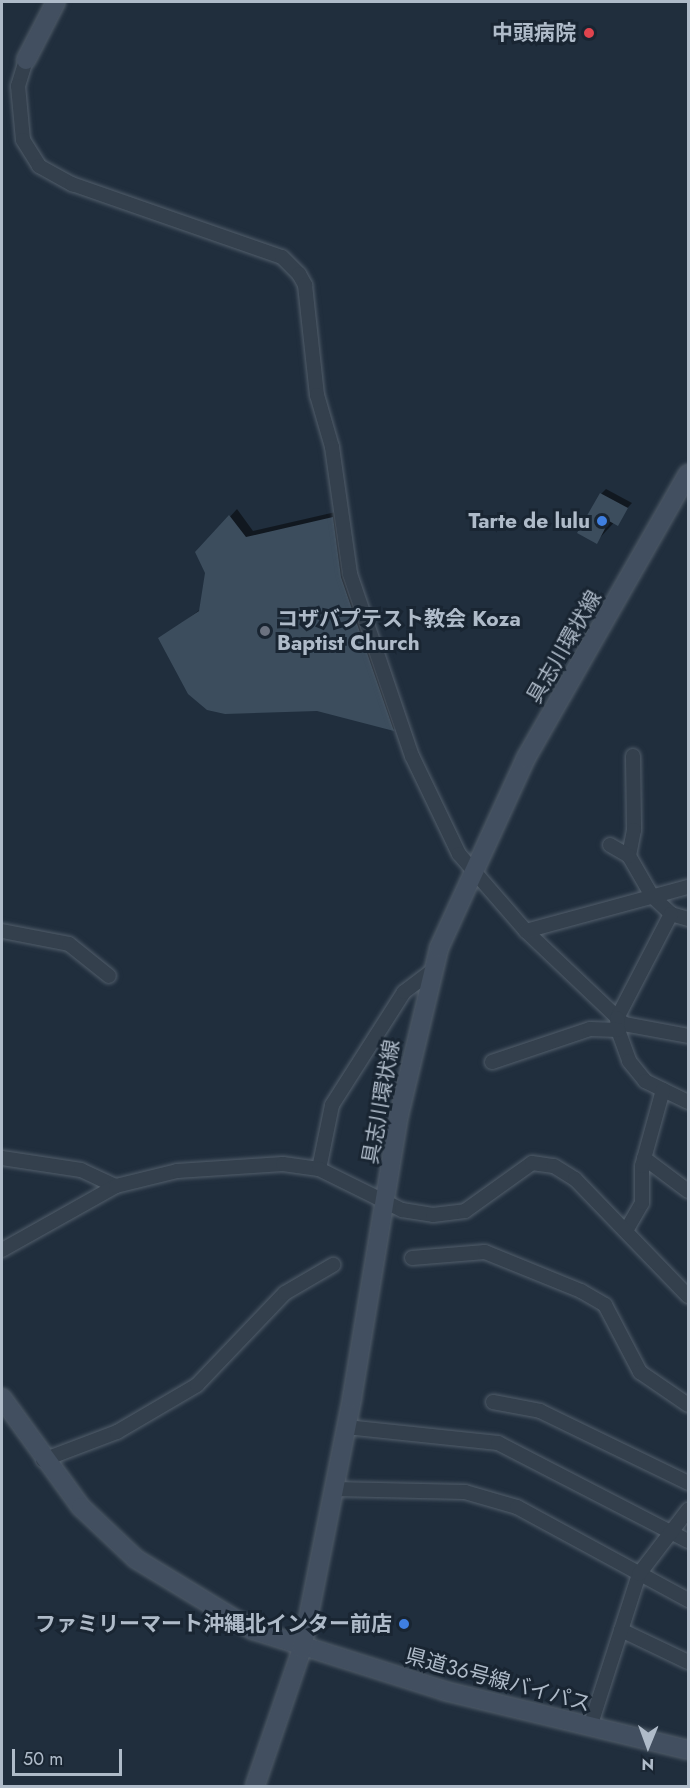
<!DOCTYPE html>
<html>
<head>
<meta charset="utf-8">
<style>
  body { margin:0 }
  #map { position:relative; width:690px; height:1788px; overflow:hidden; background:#202e3d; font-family:Jost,"Noto Sans JP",sans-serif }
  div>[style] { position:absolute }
  .shadow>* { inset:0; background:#0007 }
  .building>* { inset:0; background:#3c4d5d }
  .roads { filter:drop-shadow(0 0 2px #525e6b) drop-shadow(0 0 2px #525e6b) }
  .street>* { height:14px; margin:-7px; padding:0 7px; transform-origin:7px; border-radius:7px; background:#34404d }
  .secondary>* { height:18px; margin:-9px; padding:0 9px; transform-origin:9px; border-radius:9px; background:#424f60 }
  .dots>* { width:16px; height:16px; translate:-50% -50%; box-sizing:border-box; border:3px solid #192532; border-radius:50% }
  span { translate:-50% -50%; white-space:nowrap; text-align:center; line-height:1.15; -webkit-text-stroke:6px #192532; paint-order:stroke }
  .poi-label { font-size:21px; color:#afbbc9; font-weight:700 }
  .right { translate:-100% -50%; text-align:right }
  .left { translate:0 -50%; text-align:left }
  .street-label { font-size:21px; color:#afbbc9 }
  .frame { position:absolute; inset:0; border:3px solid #afbbc9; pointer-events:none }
  .north { position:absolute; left:618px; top:1716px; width:60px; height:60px; -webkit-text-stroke:4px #192532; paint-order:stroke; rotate:181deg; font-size:16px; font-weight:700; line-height:24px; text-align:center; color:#afbbc9 }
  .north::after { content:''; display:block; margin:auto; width:21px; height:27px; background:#afbbc9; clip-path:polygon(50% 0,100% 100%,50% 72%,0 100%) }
  .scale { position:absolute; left:12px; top:1749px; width:110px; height:27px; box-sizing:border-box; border:3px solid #afbbc9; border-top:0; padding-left:8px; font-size:18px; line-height:21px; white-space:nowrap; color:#afbbc9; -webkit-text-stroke:4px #192532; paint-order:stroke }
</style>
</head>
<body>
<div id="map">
  <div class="shadow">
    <i style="clip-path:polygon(606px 489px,632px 503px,596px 542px,601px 494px)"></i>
    <i style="clip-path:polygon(237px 509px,253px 531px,340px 511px,348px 568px,401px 722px,394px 729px,317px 710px,160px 639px,201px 609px,207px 572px,197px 553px)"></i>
  </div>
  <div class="building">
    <i style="clip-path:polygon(600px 493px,628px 508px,618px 526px,609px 521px,597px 544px,577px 533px)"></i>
    <i style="clip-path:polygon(229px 515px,246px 537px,333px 517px,341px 577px,394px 731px,317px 711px,225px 714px,207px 710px,188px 694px,158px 638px,199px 611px,205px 573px,195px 552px)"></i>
  </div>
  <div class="roads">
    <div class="street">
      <i style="left:26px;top:60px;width:27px;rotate:107deg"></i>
      <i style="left:18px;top:86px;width:54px;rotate:84.7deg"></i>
      <i style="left:23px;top:140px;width:31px;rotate:58deg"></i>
      <i style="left:39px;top:166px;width:38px;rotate:29deg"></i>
      <i style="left:72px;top:184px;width:222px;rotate:19.2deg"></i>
      <i style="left:282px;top:257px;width:24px;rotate:45deg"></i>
      <i style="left:299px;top:274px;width:13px;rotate:61deg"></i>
      <i style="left:305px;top:285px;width:111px;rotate:83.8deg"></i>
      <i style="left:317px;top:395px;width:54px;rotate:73.9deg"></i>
      <i style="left:332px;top:447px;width:128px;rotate:81.9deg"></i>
      <i style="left:350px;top:574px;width:192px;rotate:71.2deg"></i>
      <i style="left:412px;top:756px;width:109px;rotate:64.4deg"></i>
      <i style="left:459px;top:854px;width:102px;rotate:49deg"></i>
      <i style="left:526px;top:931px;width:135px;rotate:43.5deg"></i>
      <i style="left:624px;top:1024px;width:65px;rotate:10.6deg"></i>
      <i style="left:633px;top:756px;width:74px;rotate:89.2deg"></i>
      <i style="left:634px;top:830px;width:26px;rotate:101deg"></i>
      <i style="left:629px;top:856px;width:46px;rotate:60.1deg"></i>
      <i style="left:652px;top:896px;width:26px;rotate:43deg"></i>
      <i style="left:671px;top:914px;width:18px;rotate:16deg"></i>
      <i style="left:610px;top:845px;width:22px;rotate:30deg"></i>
      <i style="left:671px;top:914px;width:117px;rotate:117.4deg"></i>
      <i style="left:617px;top:1018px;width:12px;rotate:85deg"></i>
      <i style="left:618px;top:1030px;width:33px;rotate:70deg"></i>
      <i style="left:629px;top:1061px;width:26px;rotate:51deg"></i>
      <i style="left:645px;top:1081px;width:48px;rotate:26deg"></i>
      <i style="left:2px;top:931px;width:68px;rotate:11deg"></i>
      <i style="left:69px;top:944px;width:51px;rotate:38.7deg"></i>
      <i style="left:526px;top:931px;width:168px;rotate:-15.2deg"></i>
      <i style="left:492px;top:1062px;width:103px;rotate:-18.6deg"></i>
      <i style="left:590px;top:1029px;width:28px;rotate:2deg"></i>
      <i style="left:2px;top:1158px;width:80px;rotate:8.6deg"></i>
      <i style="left:81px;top:1170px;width:38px;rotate:25deg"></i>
      <i style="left:644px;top:1158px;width:55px;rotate:36.9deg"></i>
      <i style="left:319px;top:1169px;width:65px;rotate:-78.5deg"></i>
      <i style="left:332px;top:1105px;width:134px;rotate:-57.5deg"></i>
      <i style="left:404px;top:992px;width:36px;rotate:-37deg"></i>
      <i style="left:627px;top:1229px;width:30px;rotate:-60deg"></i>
      <i style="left:642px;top:1203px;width:37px;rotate:-90deg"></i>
      <i style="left:642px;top:1166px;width:79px;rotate:-74.6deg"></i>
      <i style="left:2px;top:1250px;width:131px;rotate:-29.3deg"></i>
      <i style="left:116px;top:1186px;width:63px;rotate:-13.8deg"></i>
      <i style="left:177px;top:1171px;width:106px;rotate:-3.8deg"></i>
      <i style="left:283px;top:1164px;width:36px;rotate:8deg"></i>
      <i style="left:319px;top:1169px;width:93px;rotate:26.3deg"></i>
      <i style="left:402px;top:1210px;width:31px;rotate:9deg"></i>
      <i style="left:433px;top:1215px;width:32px;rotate:-7deg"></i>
      <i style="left:465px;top:1211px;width:82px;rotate:-35.6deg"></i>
      <i style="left:532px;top:1163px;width:22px;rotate:8deg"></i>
      <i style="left:554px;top:1166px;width:25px;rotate:32deg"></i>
      <i style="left:575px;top:1179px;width:163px;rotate:46deg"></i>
      <i style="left:412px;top:1258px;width:73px;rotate:-4.7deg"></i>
      <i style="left:485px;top:1252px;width:104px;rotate:22.1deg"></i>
      <i style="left:581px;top:1291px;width:28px;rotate:30deg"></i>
      <i style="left:605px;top:1305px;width:76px;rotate:62.4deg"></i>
      <i style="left:640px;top:1372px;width:58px;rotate:34.5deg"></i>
      <i style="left:493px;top:1402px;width:48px;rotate:10.8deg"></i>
      <i style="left:540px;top:1411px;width:165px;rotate:25.9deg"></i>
      <i style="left:346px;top:1427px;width:153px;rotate:6deg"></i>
      <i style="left:498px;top:1443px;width:214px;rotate:27.3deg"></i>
      <i style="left:43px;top:1460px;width:79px;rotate:-20.7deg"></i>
      <i style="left:117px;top:1432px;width:93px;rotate:-30.4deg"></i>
      <i style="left:197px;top:1385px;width:127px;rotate:-46.3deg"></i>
      <i style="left:285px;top:1293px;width:56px;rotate:-30.3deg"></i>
      <i style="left:334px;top:1489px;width:131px;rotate:1.3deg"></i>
      <i style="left:465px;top:1492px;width:54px;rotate:16.1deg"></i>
      <i style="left:517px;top:1507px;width:195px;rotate:28.5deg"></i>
      <i style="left:621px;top:1630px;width:74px;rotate:25.5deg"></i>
      <i style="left:590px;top:1727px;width:161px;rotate:-72.2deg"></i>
      <i style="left:639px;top:1574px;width:81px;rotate:-52.6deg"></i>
    </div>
    <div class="secondary">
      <i style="left:26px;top:60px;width:65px;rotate:-62.7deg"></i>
      <i style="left:2px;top:1398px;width:135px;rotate:54.1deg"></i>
      <i style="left:81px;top:1507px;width:76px;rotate:43.4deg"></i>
      <i style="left:136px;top:1559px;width:137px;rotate:31.3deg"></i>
      <i style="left:253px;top:1630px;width:201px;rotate:17.6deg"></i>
      <i style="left:445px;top:1691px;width:250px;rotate:13.6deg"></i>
      <i style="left:255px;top:1786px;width:145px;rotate:-71.1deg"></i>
      <i style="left:302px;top:1649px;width:256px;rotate:-78.7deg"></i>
      <i style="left:352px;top:1398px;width:287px;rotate:-80.6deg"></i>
      <i style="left:399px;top:1115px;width:172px;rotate:-76.5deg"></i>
      <i style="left:439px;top:948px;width:209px;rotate:-65.4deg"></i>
      <i style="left:526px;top:758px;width:327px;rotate:-60.3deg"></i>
    </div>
  </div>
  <div class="dots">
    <i style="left:589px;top:33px;background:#e0444e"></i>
    <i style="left:602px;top:521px;background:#3f7fe0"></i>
    <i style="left:265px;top:631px;background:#6b7280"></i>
    <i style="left:404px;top:1624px;background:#3f7fe0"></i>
  </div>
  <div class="poi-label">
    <span class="right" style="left:576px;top:33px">中頭病院</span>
    <span class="right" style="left:590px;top:521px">Tarte de lulu</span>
    <span class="left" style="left:277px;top:631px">コザバプテスト教会 Koza<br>Baptist Church</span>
    <span class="right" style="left:392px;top:1624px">ファミリーマート沖縄北インター前店</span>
  </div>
  <div class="street-label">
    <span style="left:564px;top:647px;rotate:-60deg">具志川環状線</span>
    <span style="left:381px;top:1102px;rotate:-80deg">具志川環状線</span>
    <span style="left:498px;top:1680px;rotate:15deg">県道36号線バイパス</span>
  </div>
  <div class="frame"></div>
  <div class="north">N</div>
  <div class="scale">50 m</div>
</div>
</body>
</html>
